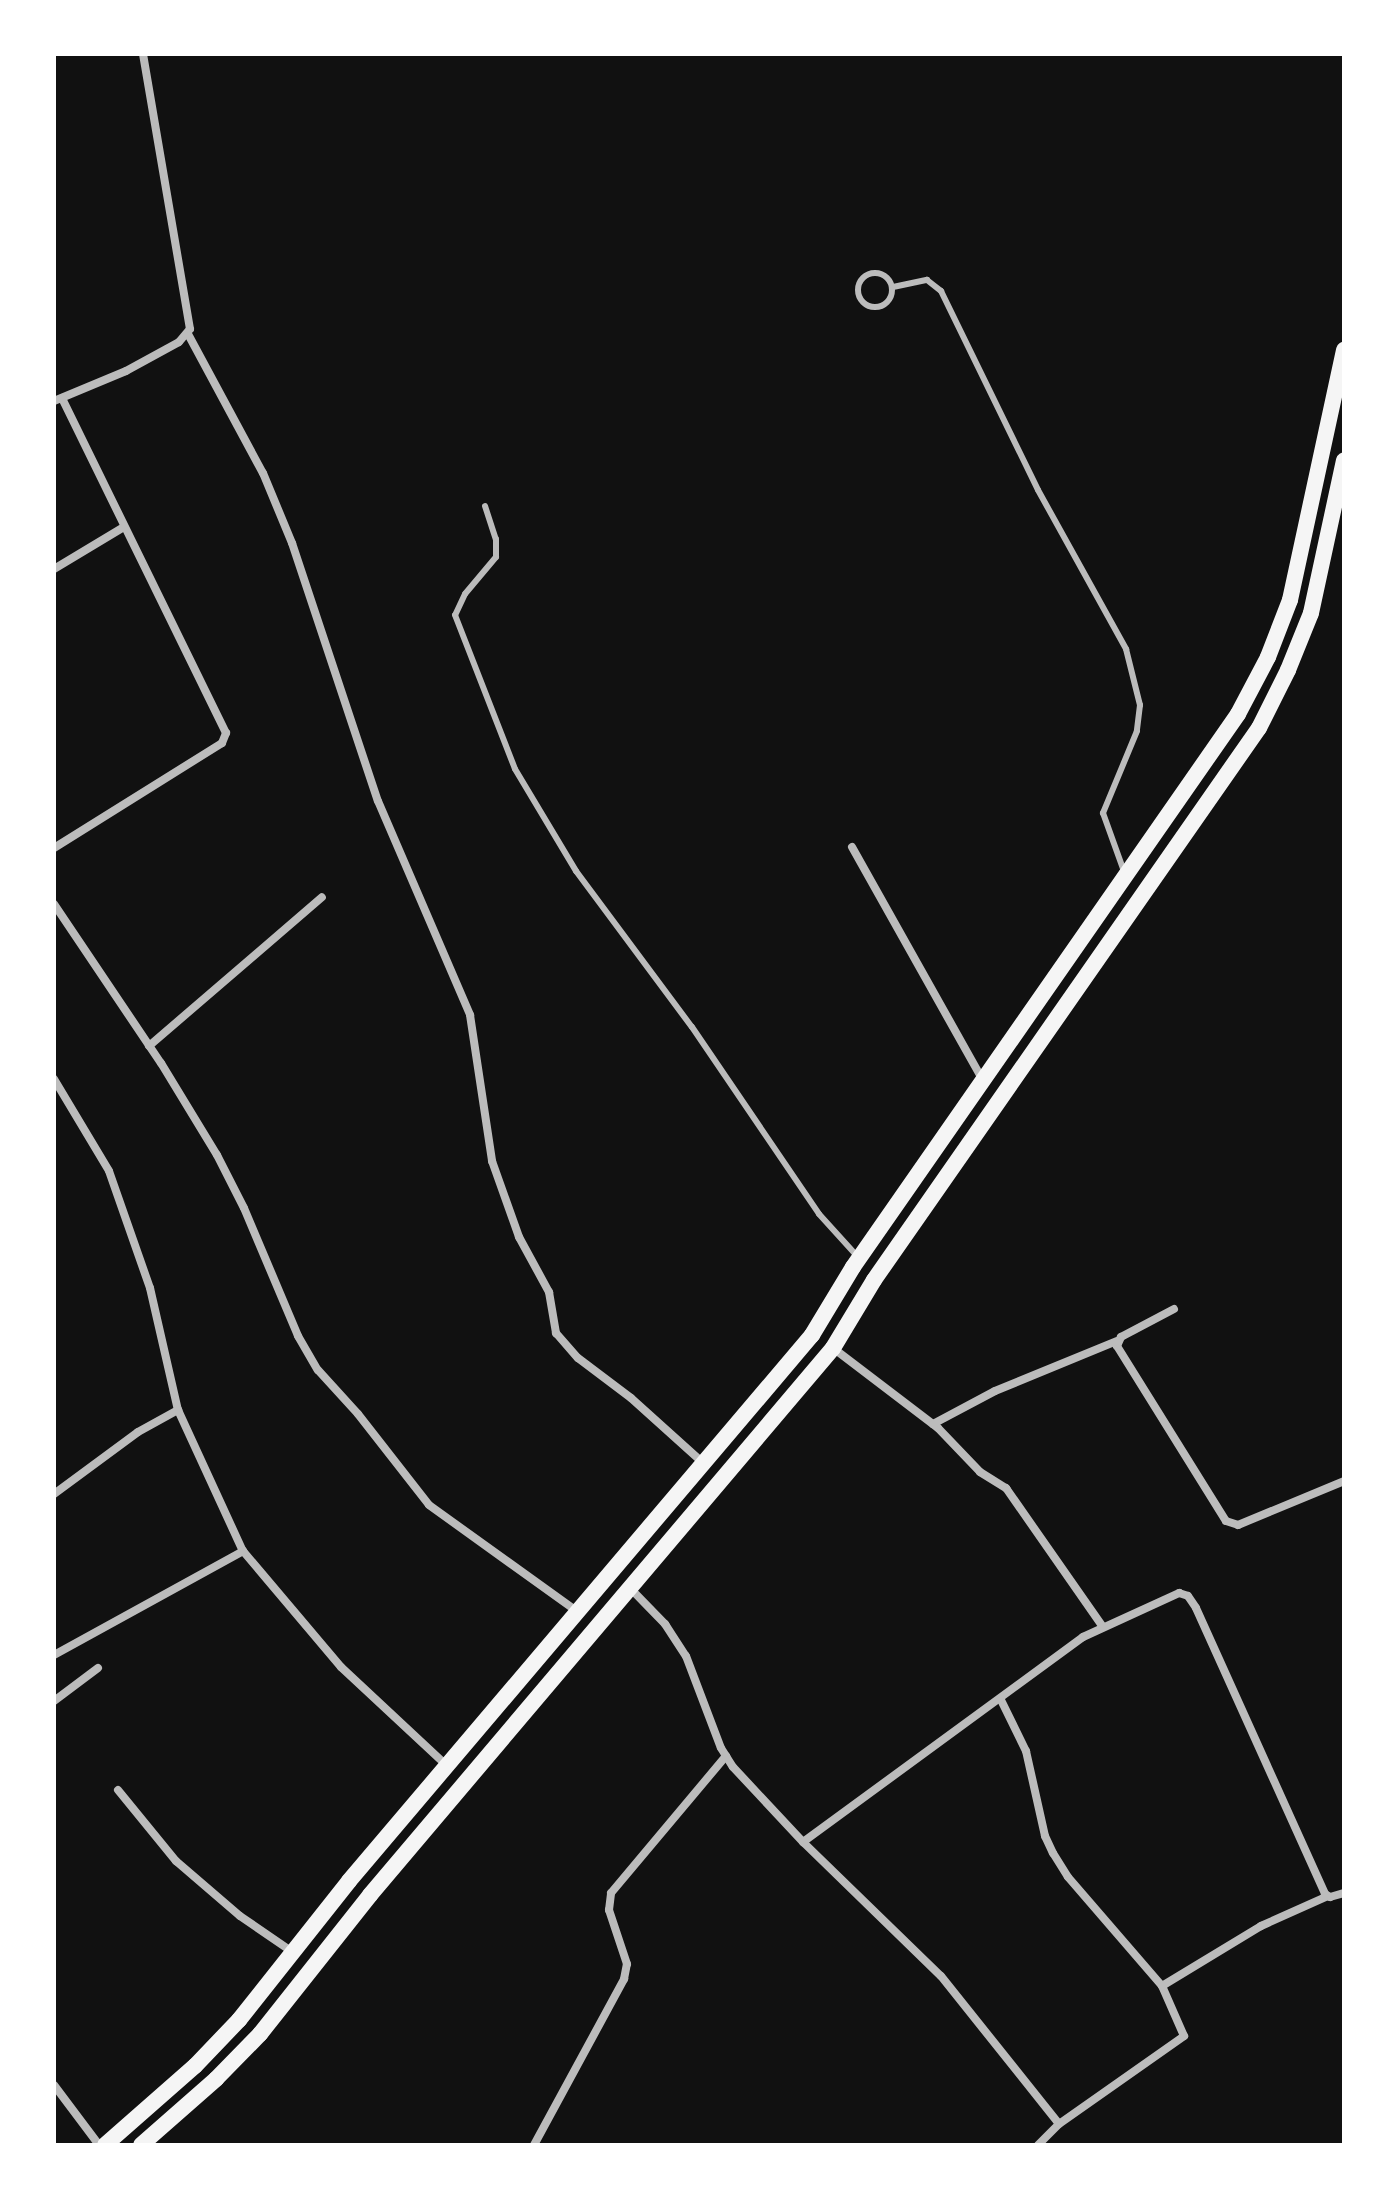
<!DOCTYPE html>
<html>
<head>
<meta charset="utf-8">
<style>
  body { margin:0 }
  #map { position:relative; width:1398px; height:2199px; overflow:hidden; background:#111; font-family:Inter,sans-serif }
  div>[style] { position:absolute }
  .service>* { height:6px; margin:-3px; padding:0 3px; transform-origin:3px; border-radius:3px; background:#bcbcbc }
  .service>.ring { margin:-3px; padding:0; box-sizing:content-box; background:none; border:6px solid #bcbcbc; border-radius:50% }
  .minor>* { height:8px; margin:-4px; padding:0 4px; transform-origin:4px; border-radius:4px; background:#bcbcbc }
  .secondary>* { height:16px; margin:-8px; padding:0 8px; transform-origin:8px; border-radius:8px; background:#f5f5f5 }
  span { translate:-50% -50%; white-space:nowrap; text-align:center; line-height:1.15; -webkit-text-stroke:6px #fff; paint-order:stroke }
  .frame { position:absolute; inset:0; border:56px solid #fff; pointer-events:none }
</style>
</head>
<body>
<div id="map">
  <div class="service">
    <i class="ring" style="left:858px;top:273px;width:28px;height:28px"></i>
    <i style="left:893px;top:287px;width:35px;rotate:-12deg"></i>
    <i style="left:927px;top:280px;width:18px;rotate:38deg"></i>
    <i style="left:941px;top:291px;width:221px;rotate:64deg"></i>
    <i style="left:1038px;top:490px;width:182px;rotate:61deg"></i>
    <i style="left:1126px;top:649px;width:58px;rotate:76deg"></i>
    <i style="left:1140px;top:705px;width:26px;rotate:97deg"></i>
    <i style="left:1137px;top:731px;width:89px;rotate:112.5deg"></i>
    <i style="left:1103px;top:813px;width:65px;rotate:70.2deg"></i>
    <i style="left:485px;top:506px;width:35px;rotate:72deg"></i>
    <i style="left:496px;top:539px;width:18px;rotate:90deg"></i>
    <i style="left:496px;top:557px;width:48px;rotate:130deg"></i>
    <i style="left:465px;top:594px;width:23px;rotate:115deg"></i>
    <i style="left:455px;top:615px;width:165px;rotate:68.7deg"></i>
    <i style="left:515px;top:769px;width:119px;rotate:59.1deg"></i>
    <i style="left:576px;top:871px;width:194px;rotate:53.4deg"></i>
    <i style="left:692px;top:1027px;width:226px;rotate:55.8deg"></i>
    <i style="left:819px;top:1214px;width:58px;rotate:47.8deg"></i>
  </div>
  <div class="minor">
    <i style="left:188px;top:334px;width:158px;rotate:61.7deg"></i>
    <i style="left:263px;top:473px;width:76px;rotate:67.5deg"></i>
    <i style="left:292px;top:543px;width:272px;rotate:71.6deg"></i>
    <i style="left:378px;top:801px;width:233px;rotate:66.7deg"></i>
    <i style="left:470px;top:1015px;width:148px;rotate:81.4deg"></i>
    <i style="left:492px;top:1161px;width:81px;rotate:70.4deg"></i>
    <i style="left:519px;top:1237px;width:63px;rotate:61.4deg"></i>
    <i style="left:549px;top:1292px;width:42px;rotate:80.3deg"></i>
    <i style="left:556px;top:1333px;width:33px;rotate:49deg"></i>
    <i style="left:578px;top:1358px;width:66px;rotate:37deg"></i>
    <i style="left:631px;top:1398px;width:96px;rotate:42deg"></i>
    <i style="left:54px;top:401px;width:78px;rotate:-22.6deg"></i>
    <i style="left:126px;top:371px;width:60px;rotate:-28.7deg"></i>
    <i style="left:179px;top:342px;width:17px;rotate:-50deg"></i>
    <i style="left:190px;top:329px;width:279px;rotate:-99.7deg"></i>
    <i style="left:54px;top:569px;width:82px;rotate:-31deg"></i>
    <i style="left:852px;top:847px;width:267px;rotate:60.7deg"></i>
    <i style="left:54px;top:848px;width:198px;rotate:-32deg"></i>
    <i style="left:222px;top:743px;width:11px;rotate:-68deg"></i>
    <i style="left:226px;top:733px;width:373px;rotate:-116.1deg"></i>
    <i style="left:54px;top:904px;width:192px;rotate:56.1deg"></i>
    <i style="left:161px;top:1063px;width:108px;rotate:58.7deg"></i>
    <i style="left:217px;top:1155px;width:59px;rotate:63deg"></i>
    <i style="left:244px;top:1208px;width:139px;rotate:67.1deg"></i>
    <i style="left:298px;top:1336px;width:39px;rotate:60deg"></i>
    <i style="left:318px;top:1370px;width:59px;rotate:47.7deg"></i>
    <i style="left:358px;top:1414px;width:115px;rotate:52deg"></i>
    <i style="left:429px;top:1505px;width:183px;rotate:35.7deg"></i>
    <i style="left:149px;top:1046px;width:228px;rotate:-40.7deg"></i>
    <i style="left:54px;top:1079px;width:107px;rotate:59.1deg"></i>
    <i style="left:109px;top:1171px;width:124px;rotate:70.7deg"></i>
    <i style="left:150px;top:1288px;width:125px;rotate:77.1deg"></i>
    <i style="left:178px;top:1410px;width:155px;rotate:65.3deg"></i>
    <i style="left:243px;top:1551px;width:152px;rotate:49.8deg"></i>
    <i style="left:341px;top:1667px;width:145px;rotate:43deg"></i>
    <i style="left:1174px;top:1309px;width:60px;rotate:152.2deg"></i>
    <i style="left:1121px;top:1337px;width:10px;rotate:114deg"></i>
    <i style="left:1117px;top:1346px;width:206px;rotate:58.1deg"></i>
    <i style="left:1226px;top:1521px;width:13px;rotate:18deg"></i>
    <i style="left:1238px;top:1525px;width:115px;rotate:-22.5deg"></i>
    <i style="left:833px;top:1348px;width:132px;rotate:37.3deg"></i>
    <i style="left:938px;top:1428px;width:61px;rotate:46.3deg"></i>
    <i style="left:980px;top:1472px;width:31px;rotate:32deg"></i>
    <i style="left:1006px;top:1488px;width:169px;rotate:55.1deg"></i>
    <i style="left:933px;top:1424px;width:70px;rotate:-28deg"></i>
    <i style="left:995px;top:1391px;width:132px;rotate:-22.3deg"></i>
    <i style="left:54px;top:1494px;width:104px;rotate:-36.4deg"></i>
    <i style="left:138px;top:1432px;width:46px;rotate:-28.8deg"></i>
    <i style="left:629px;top:1587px;width:52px;rotate:45.8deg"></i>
    <i style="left:665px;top:1624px;width:38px;rotate:57deg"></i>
    <i style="left:686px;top:1656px;width:98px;rotate:69.2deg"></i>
    <i style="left:721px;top:1748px;width:22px;rotate:58deg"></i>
    <i style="left:733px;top:1767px;width:103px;rotate:47deg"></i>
    <i style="left:803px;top:1842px;width:192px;rotate:44.2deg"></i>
    <i style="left:941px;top:1976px;width:189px;rotate:51.4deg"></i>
    <i style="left:54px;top:1655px;width:216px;rotate:-28.8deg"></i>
    <i style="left:1001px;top:1700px;width:57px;rotate:63.9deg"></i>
    <i style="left:1026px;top:1751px;width:87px;rotate:77.4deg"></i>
    <i style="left:1045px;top:1836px;width:19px;rotate:65deg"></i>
    <i style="left:1053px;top:1853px;width:28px;rotate:58deg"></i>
    <i style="left:1068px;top:1877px;width:144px;rotate:49.2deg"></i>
    <i style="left:54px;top:1701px;width:55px;rotate:-36.9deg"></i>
    <i style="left:118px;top:1790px;width:92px;rotate:50.8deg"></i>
    <i style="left:176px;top:1861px;width:84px;rotate:40.7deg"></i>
    <i style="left:240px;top:1916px;width:65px;rotate:34.4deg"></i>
    <i style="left:803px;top:1842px;width:347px;rotate:-36.2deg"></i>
    <i style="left:1083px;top:1637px;width:106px;rotate:-24.6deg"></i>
    <i style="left:1179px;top:1593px;width:9px;rotate:18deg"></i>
    <i style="left:1188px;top:1596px;width:14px;rotate:56deg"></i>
    <i style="left:1196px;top:1608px;width:314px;rotate:65.7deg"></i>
    <i style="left:1325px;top:1894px;width:6px;rotate:31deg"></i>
    <i style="left:1330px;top:1897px;width:15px;rotate:-16deg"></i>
    <i style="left:54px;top:2085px;width:75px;rotate:53.1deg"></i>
    <i style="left:534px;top:2145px;width:189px;rotate:-61.5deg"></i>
    <i style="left:624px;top:1979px;width:15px;rotate:-79deg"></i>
    <i style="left:627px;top:1964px;width:57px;rotate:-108.4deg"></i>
    <i style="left:609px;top:1910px;width:17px;rotate:-83deg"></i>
    <i style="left:611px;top:1893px;width:179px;rotate:-50deg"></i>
    <i style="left:1038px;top:2145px;width:30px;rotate:-45deg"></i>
    <i style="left:1059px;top:2124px;width:153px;rotate:-35.1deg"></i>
    <i style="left:1184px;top:2036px;width:55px;rotate:-113.7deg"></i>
    <i style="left:1162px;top:1986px;width:116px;rotate:-31.2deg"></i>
    <i style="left:1261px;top:1926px;width:73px;rotate:-24.1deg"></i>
  </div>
  <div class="secondary">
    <i style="left:105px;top:2145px;width:120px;rotate:-41.3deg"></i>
    <i style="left:195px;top:2066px;width:64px;rotate:-46.3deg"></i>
    <i style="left:239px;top:2020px;width:177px;rotate:-51.6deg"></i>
    <i style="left:349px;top:1881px;width:716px;rotate:-49.7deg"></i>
    <i style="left:812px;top:1335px;width:79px;rotate:-58.9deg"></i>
    <i style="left:853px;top:1267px;width:674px;rotate:-55.15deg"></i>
    <i style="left:1238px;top:714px;width:64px;rotate:-62.2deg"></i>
    <i style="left:1268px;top:657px;width:61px;rotate:-68.9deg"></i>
    <i style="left:1290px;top:600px;width:256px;rotate:-77.8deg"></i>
    <i style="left:141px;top:2145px;width:100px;rotate:-41.3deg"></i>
    <i style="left:216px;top:2079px;width:63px;rotate:-45.6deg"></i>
    <i style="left:260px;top:2034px;width:177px;rotate:-51.6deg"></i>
    <i style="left:370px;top:1895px;width:717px;rotate:-49.75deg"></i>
    <i style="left:833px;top:1348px;width:79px;rotate:-58.9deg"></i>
    <i style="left:874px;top:1280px;width:673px;rotate:-55.11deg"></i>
    <i style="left:1259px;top:728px;width:65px;rotate:-63.4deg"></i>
    <i style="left:1288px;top:670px;width:61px;rotate:-68deg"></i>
    <i style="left:1311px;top:613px;width:156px;rotate:-77.8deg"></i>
  </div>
  <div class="frame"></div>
</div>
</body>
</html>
